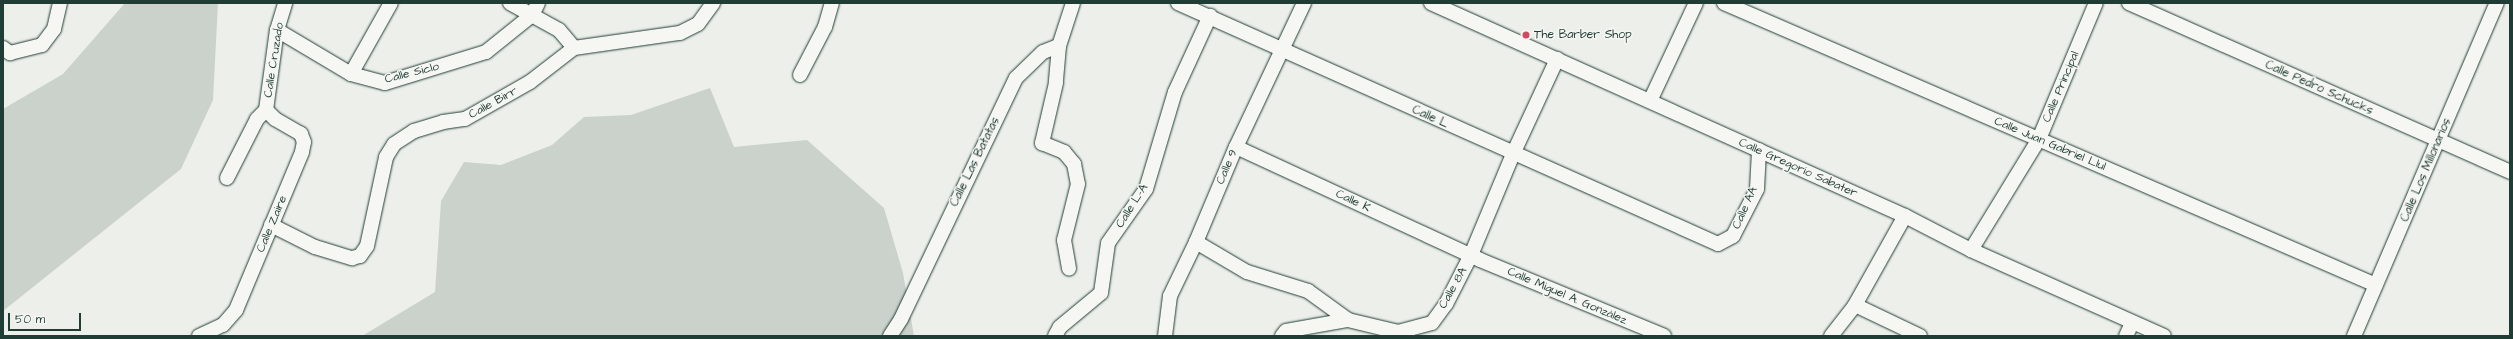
<!DOCTYPE html>
<html>
<head>
<meta charset="utf-8">
<style>
  body { margin:0 }
  #map { position:relative; width:2513px; height:339px; overflow:hidden; background:#edefea; font-family:"Architects Daughter",sans-serif }
  div>[style] { position:absolute }
  .green>* { inset:0; background:#cbd2cc }
  .roads { filter:drop-shadow(0 0 1px #1f3d34) drop-shadow(0 0 1px #1f3d34) }
  .minor>* { height:14px; margin:-7px; padding:0 7px; transform-origin:7px; border-radius:7px; background:#f6f6f2 }
  .dots>* { width:11px; height:11px; translate:-50% -50%; box-sizing:border-box; border:2px solid #f6f6f2; border-radius:50% }
  span { translate:-50% -50%; white-space:nowrap; text-align:center; line-height:1.15; -webkit-text-stroke:3px #f6f6f2; paint-order:stroke }
  .poi-label { font-size:12px; color:#1f3d34 }
  .left { translate:0 -50%; text-align:left }
  .street-label { font-size:12px; color:#1f3d34 }
  .frame { position:absolute; inset:0; border:4px solid #1f3d34; pointer-events:none }
  .scale { position:absolute; left:8px; top:313px; width:73px; height:18px; box-sizing:border-box; border:2px solid #1f3d34; border-top:0; padding-left:5px; font-size:12px; line-height:14px; white-space:nowrap; color:#1f3d34; -webkit-text-stroke:3px #f6f6f2; paint-order:stroke }
</style>
</head>
<body>
<div id="map">
  <div class="green">
    <i style="clip-path:polygon(125px 3px,218px 3px,213px 100px,181px 169px,3px 311px,3px 109px,63px 74px)"></i>
    <i style="clip-path:polygon(710px 88px,734px 147px,807px 140px,884px 208px,903px 273px,914px 336px,362px 336px,435px 292px,441px 201px,464px 162px,501px 165px,552px 145px,584px 117px,631px 115px)"></i>
  </div>
  <div class="roads">
    <div class="minor">
      <i style="left:510px;top:3px;width:56px;rotate:28.9deg"></i>
      <i style="left:559px;top:30px;width:23px;rotate:50deg"></i>
      <i style="left:1178px;top:3px;width:591px;rotate:24.05deg"></i>
      <i style="left:1718px;top:244px;width:17px;rotate:-28deg"></i>
      <i style="left:1733px;top:236px;width:53px;rotate:-62.9deg"></i>
      <i style="left:1757px;top:189px;width:39px;rotate:-87deg"></i>
      <i style="left:1431px;top:3px;width:520px;rotate:24.2deg"></i>
      <i style="left:1905px;top:216px;width:74px;rotate:27.3deg"></i>
      <i style="left:1971px;top:250px;width:211px;rotate:24deg"></i>
      <i style="left:1724px;top:3px;width:710px;rotate:23.39deg"></i>
      <i style="left:2129px;top:3px;width:417px;rotate:23.9deg"></i>
      <i style="left:277px;top:30px;width:86px;rotate:30.7deg"></i>
      <i style="left:351px;top:74px;width:35px;rotate:15deg"></i>
      <i style="left:385px;top:83px;width:106px;rotate:-17.1deg"></i>
      <i style="left:486px;top:52px;width:59px;rotate:-38.8deg"></i>
      <i style="left:532px;top:15px;width:13px;rotate:-63deg"></i>
      <i style="left:1059px;top:46px;width:37px;rotate:95deg"></i>
      <i style="left:1056px;top:83px;width:62px;rotate:103.1deg"></i>
      <i style="left:1042px;top:143px;width:24px;rotate:22deg"></i>
      <i style="left:1064px;top:152px;width:16px;rotate:50deg"></i>
      <i style="left:1074px;top:164px;width:20px;rotate:79deg"></i>
      <i style="left:1078px;top:184px;width:58px;rotate:104deg"></i>
      <i style="left:1064px;top:240px;width:29px;rotate:80deg"></i>
      <i style="left:3px;top:48px;width:9px;rotate:36deg"></i>
      <i style="left:10px;top:53px;width:33px;rotate:-14deg"></i>
      <i style="left:42px;top:45px;width:20px;rotate:-53deg"></i>
      <i style="left:54px;top:29px;width:27px;rotate:-77deg"></i>
      <i style="left:351px;top:74px;width:81px;rotate:-60.6deg"></i>
      <i style="left:800px;top:75px;width:54px;rotate:-62.5deg"></i>
      <i style="left:825px;top:27px;width:25px;rotate:-74deg"></i>
      <i style="left:1650px;top:101px;width:108px;rotate:-64.9deg"></i>
      <i style="left:1236px;top:147px;width:269px;rotate:24.8deg"></i>
      <i style="left:1480px;top:260px;width:199px;rotate:22.4deg"></i>
      <i style="left:227px;top:178px;width:66px;rotate:-63deg"></i>
      <i style="left:257px;top:119px;width:13px;rotate:-45deg"></i>
      <i style="left:266px;top:110px;width:81px;rotate:-82.2deg"></i>
      <i style="left:277px;top:30px;width:28px;rotate:-73deg"></i>
      <i style="left:271px;top:225px;width:49px;rotate:26.6deg"></i>
      <i style="left:315px;top:247px;width:39px;rotate:17deg"></i>
      <i style="left:352px;top:258px;width:8px;rotate:-14deg"></i>
      <i style="left:360px;top:256px;width:12px;rotate:-55deg"></i>
      <i style="left:367px;top:246px;width:91px;rotate:-77.9deg"></i>
      <i style="left:386px;top:157px;width:15px;rotate:-58deg"></i>
      <i style="left:394px;top:144px;width:24px;rotate:-33deg"></i>
      <i style="left:414px;top:131px;width:30px;rotate:-17deg"></i>
      <i style="left:443px;top:122px;width:22px;rotate:-8deg"></i>
      <i style="left:465px;top:119px;width:75px;rotate:-29.6deg"></i>
      <i style="left:530px;top:82px;width:56px;rotate:-37.7deg"></i>
      <i style="left:574px;top:48px;width:107px;rotate:-8.1deg"></i>
      <i style="left:680px;top:33px;width:20px;rotate:-27deg"></i>
      <i style="left:698px;top:24px;width:26px;rotate:-54deg"></i>
      <i style="left:1196px;top:242px;width:59px;rotate:30.5deg"></i>
      <i style="left:1247px;top:272px;width:64px;rotate:17.3deg"></i>
      <i style="left:1308px;top:291px;width:49px;rotate:35.9deg"></i>
      <i style="left:1348px;top:320px;width:51px;rotate:13.5deg"></i>
      <i style="left:1398px;top:332px;width:35px;rotate:-15deg"></i>
      <i style="left:1432px;top:323px;width:24px;rotate:-54deg"></i>
      <i style="left:1446px;top:304px;width:55px;rotate:-63deg"></i>
      <i style="left:1471px;top:255px;width:109px;rotate:-67.4deg"></i>
      <i style="left:1513px;top:154px;width:105px;rotate:-65.1deg"></i>
      <i style="left:1971px;top:250px;width:130px;rotate:-58.5deg"></i>
      <i style="left:2039px;top:139px;width:147px;rotate:-67.3deg"></i>
      <i style="left:1855px;top:305px;width:72px;rotate:25.5deg"></i>
      <i style="left:199px;top:336px;width:26px;rotate:-25deg"></i>
      <i style="left:223px;top:325px;width:20px;rotate:-49deg"></i>
      <i style="left:236px;top:310px;width:171px;rotate:-67.3deg"></i>
      <i style="left:302px;top:152px;width:10px;rotate:-79deg"></i>
      <i style="left:304px;top:142px;width:9px;rotate:-111deg"></i>
      <i style="left:301px;top:134px;width:30px;rotate:-150deg"></i>
      <i style="left:275px;top:119px;width:13px;rotate:-135deg"></i>
      <i style="left:890px;top:336px;width:20px;rotate:-57deg"></i>
      <i style="left:901px;top:319px;width:267px;rotate:-64.5deg"></i>
      <i style="left:1016px;top:78px;width:37px;rotate:-44deg"></i>
      <i style="left:1043px;top:52px;width:17px;rotate:-21deg"></i>
      <i style="left:1059px;top:46px;width:45px;rotate:-72deg"></i>
      <i style="left:1055px;top:336px;width:10px;rotate:-61deg"></i>
      <i style="left:1060px;top:327px;width:53px;rotate:-39.7deg"></i>
      <i style="left:1101px;top:293px;width:50px;rotate:-82deg"></i>
      <i style="left:1108px;top:243px;width:66px;rotate:-54.9deg"></i>
      <i style="left:1146px;top:189px;width:101px;rotate:-73.4deg"></i>
      <i style="left:1175px;top:92px;width:84px;rotate:-65.3deg"></i>
      <i style="left:1165px;top:336px;width:40px;rotate:-82.9deg"></i>
      <i style="left:1170px;top:296px;width:60px;rotate:-64.3deg"></i>
      <i style="left:1196px;top:242px;width:103px;rotate:-67.2deg"></i>
      <i style="left:1236px;top:147px;width:159px;rotate:-64.7deg"></i>
      <i style="left:1282px;top:336px;width:6px;rotate:-51deg"></i>
      <i style="left:1286px;top:331px;width:63px;rotate:-10.1deg"></i>
      <i style="left:1831px;top:336px;width:39px;rotate:-52deg"></i>
      <i style="left:1855px;top:305px;width:102px;rotate:-60.7deg"></i>
      <i style="left:2126px;top:336px;width:14px;rotate:-65deg"></i>
      <i style="left:2354px;top:336px;width:362px;rotate:-66.8deg"></i>
    </div>
  </div>
  <div class="dots">
    <i style="left:1526px;top:35px;background:#d1495b"></i>
  </div>
  <div class="poi-label">
    <span class="left" style="left:1534px;top:35px">The Barber Shop</span>
  </div>
  <div class="street-label">
    <span style="left:274px;top:60px;rotate:-81deg">Calle Cruzado</span>
    <span style="left:412px;top:73px;rotate:-14deg">Calle Siclo</span>
    <span style="left:2061px;top:87px;rotate:-67deg">Calle Principal</span>
    <span style="left:2319px;top:88px;rotate:24deg">Calle Pedro Schucks</span>
    <span style="left:493px;top:103px;rotate:-29deg">Calle Birr</span>
    <span style="left:1430px;top:117px;rotate:24deg">Calle L</span>
    <span style="left:2050px;top:144px;rotate:23deg">Calle Juan Gabriel Llul</span>
    <span style="left:975px;top:162px;rotate:-64deg">Calle Las Batatas</span>
    <span style="left:1227px;top:167px;rotate:-67deg">Calle 9</span>
    <span style="left:1798px;top:168px;rotate:24deg">Calle Gregorio Sabater</span>
    <span style="left:2426px;top:170px;rotate:-67deg">Calle Los Millonarios</span>
    <span style="left:1353px;top:201px;rotate:25deg">Calle K</span>
    <span style="left:1132px;top:206px;rotate:-58deg">Calle L-A</span>
    <span style="left:1745px;top:208px;rotate:-66deg">Calle AA</span>
    <span style="left:272px;top:224px;rotate:-67deg">Calle Zaire</span>
    <span style="left:1453px;top:288px;rotate:-61deg">Calle 8A</span>
    <span style="left:1567px;top:296px;rotate:23deg">Calle Miguel A. González</span>
  </div>
  <div class="frame"></div>
  <div class="scale">50 m</div>
</div>
</body>
</html>
